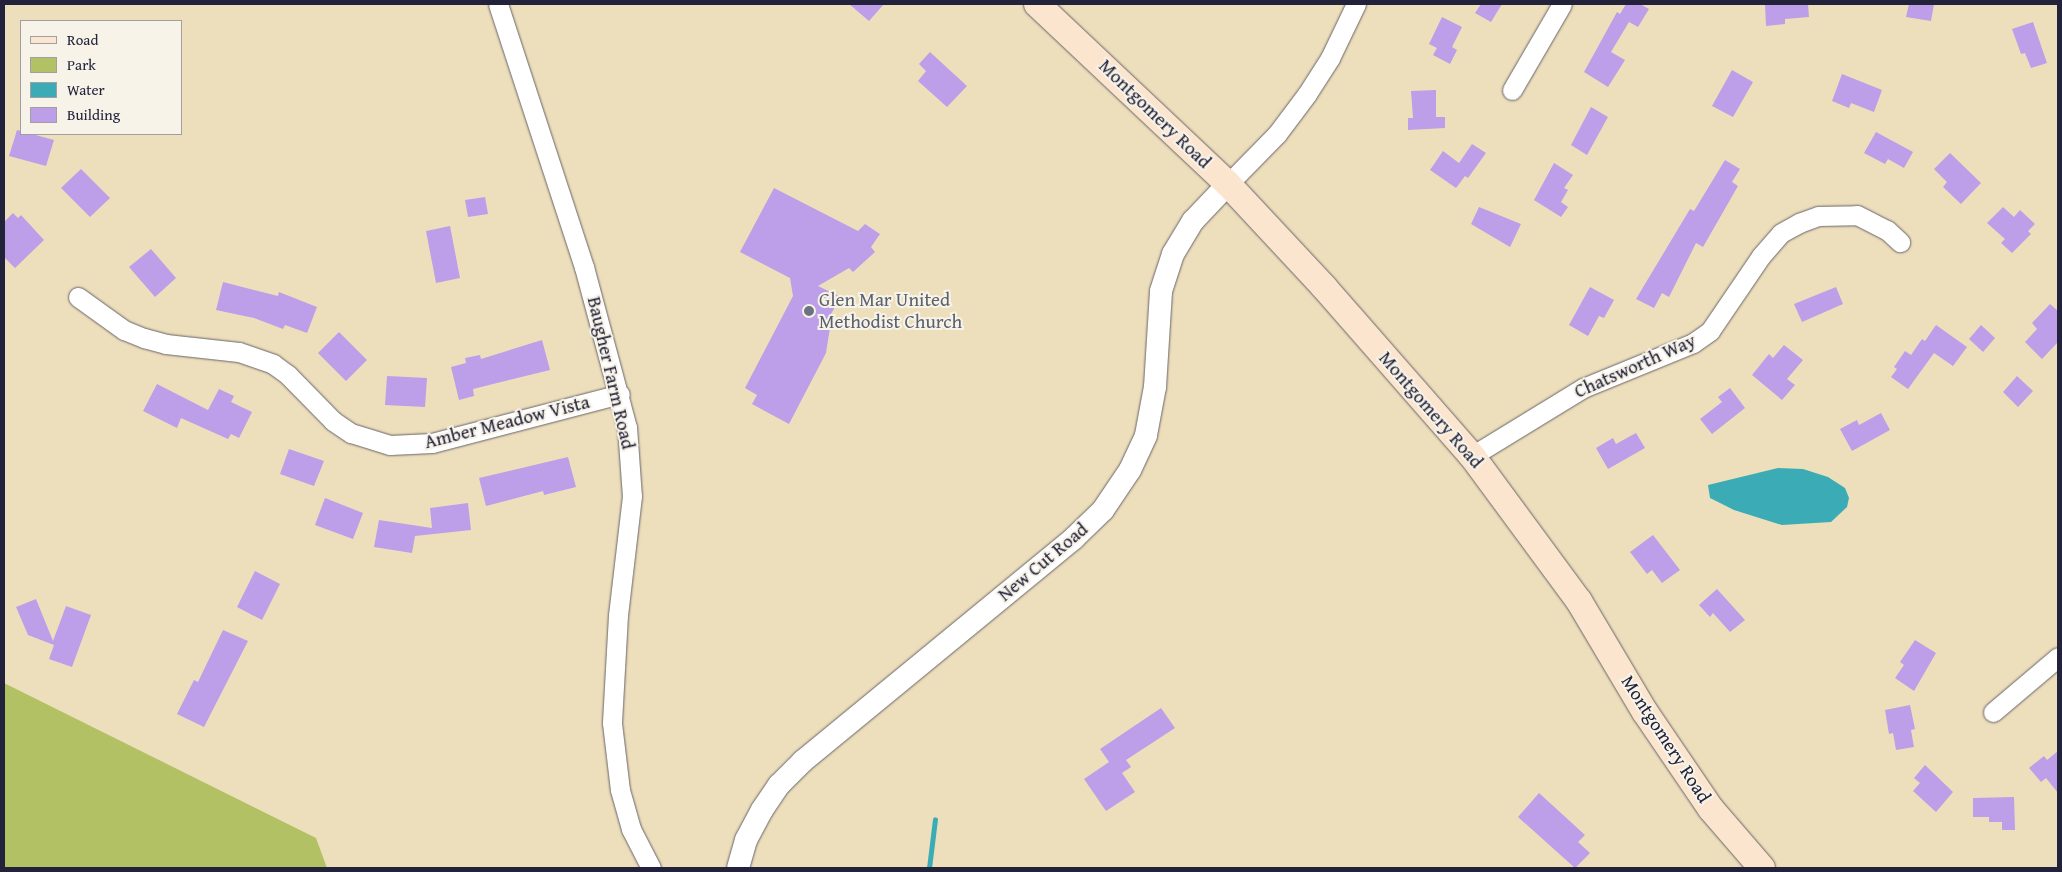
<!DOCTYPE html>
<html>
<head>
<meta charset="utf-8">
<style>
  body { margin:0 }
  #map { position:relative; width:2062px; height:872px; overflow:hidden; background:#eddfbc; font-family:"Gentium Book Plus",serif }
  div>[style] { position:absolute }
  .green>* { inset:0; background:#b2c164 }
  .water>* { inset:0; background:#3bacb6 }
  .stream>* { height:5px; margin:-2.5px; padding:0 2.5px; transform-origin:2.5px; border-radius:2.5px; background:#3bacb6 }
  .building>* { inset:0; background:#bd9ee8 }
  .roads { filter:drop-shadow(0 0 1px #696468) drop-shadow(0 0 1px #696468) }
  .minor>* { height:19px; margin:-9.5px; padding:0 9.5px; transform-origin:9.5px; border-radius:9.5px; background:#fff }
  .tertiary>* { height:22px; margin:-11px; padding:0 11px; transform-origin:11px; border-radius:11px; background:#fff }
  .secondary>* { height:26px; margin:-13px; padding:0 13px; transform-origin:13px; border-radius:13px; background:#fbe5cf }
  .dots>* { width:14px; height:14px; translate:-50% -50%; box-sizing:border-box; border:2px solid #f7f3e8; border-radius:50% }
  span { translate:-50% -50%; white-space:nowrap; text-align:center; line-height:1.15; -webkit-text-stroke:4px #f7f3e8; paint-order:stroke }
  .street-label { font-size:19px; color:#22223b }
  .worship-label { font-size:19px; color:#5b616d }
  .left { translate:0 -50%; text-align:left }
  .frame { position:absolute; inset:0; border:5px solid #22223b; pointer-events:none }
  .legend { position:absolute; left:20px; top:20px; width:162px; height:115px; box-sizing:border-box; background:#f7f3e8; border:1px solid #a29fa3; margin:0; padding:6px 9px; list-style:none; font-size:15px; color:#22223b }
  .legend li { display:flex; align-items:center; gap:10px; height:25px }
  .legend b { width:25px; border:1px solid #a29fa3 }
</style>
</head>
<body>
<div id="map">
  <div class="green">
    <i style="clip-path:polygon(4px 683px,316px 838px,327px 868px,4px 868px)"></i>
  </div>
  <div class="water">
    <i style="clip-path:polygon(1778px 468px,1803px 469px,1828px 477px,1845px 488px,1849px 498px,1847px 507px,1831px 522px,1782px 525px,1734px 510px,1710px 498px,1708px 485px)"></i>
  </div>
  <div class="stream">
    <i style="left:929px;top:868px;width:49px;rotate:-83deg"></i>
  </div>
  <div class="building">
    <i style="clip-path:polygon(849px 4px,884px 4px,869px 21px)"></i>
    <i style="clip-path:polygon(1481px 4px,1502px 4px,1491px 22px,1475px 13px)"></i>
    <i style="clip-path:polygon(1626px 4px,1640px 4px,1649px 9px,1638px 27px,1629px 22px,1611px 52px,1625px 60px,1608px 87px,1584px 72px,1617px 12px,1620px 14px)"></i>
    <i style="clip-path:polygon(1765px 4px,1808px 4px,1809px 17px,1785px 19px,1785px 24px,1766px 26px)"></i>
    <i style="clip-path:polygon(1909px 4px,1934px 4px,1931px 21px,1906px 17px)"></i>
    <i style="clip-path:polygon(1442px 17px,1462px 27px,1452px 47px,1457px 50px,1450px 64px,1433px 55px,1437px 48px,1429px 44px)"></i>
    <i style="clip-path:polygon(2033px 22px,2047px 63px,2031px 68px,2025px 53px,2021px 54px,2012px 29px)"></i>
    <i style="clip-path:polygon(930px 52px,967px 86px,947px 107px,918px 81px,926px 71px,919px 64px)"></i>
    <i style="clip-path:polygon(1732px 70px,1753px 82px,1733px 117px,1712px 106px)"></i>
    <i style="clip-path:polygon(1842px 74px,1882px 90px,1874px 112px,1851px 103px,1849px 108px,1832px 101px)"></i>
    <i style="clip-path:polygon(1436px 90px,1436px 117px,1445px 117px,1445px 128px,1408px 130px,1408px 118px,1413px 118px,1411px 91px)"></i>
    <i style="clip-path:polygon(1591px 107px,1608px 117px,1587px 155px,1571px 145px)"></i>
    <i style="clip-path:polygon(17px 130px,54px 140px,46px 166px,9px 156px)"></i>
    <i style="clip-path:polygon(1876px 132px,1913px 152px,1904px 168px,1888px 159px,1885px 164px,1864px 153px)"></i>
    <i style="clip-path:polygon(1472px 144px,1486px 153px,1468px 178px,1465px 176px,1456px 188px,1430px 170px,1443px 151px,1459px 163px)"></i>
    <i style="clip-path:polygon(1950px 153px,1981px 183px,1961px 204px,1943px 187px,1947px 182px,1934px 169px)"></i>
    <i style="clip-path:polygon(1725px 160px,1740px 169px,1732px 182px,1738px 186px,1703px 247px,1696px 243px,1669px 297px,1662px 293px,1654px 308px,1636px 299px,1690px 209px,1694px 211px)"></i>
    <i style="clip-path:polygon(1554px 163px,1573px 175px,1564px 188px,1568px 190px,1561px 202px,1568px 207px,1561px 217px,1534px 200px)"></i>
    <i style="clip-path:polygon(81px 169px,110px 198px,90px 217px,61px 188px)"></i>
    <i style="clip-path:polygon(774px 188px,858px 231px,865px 224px,880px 234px,871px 247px,875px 252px,853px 272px,849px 268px,818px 286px,841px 297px,825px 324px,830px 328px,826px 353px,789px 424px,752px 404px,757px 395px,745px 388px,793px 296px,790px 278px,740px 252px)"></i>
    <i style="clip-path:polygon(485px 197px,488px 214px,468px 217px,465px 200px)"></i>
    <i style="clip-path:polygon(1479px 207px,1521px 224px,1510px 247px,1471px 224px)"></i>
    <i style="clip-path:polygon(2003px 207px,2014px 217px,2020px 210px,2035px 224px,2028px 231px,2031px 234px,2012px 253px,2001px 243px,2005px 239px,1987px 223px)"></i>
    <i style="clip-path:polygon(13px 213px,18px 218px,21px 215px,44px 240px,15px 268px,4px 257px,4px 222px)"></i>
    <i style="clip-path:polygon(450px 226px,460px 278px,436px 283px,426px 231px)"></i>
    <i style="clip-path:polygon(151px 249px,176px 278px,155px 297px,129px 267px)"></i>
    <i style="clip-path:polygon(223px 282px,278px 296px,279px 292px,317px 307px,307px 333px,285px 325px,283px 329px,254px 318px,216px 310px)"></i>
    <i style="clip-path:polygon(1590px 287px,1614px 300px,1604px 318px,1599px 316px,1588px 336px,1569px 325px)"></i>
    <i style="clip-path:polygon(1836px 287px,1843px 304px,1802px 322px,1794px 304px)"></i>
    <i style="clip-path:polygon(2050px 304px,2058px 311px,2058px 342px,2042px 359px,2025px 342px,2037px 329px,2032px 323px)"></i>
    <i style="clip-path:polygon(1936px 325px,1967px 347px,1953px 366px,1934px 353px,1908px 389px,1891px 377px,1897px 369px,1894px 367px,1905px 351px,1911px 355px,1922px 339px,1925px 341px)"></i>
    <i style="clip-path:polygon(1981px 325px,1995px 338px,1983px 352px,1969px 339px)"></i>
    <i style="clip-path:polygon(339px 332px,367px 360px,346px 381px,318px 353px)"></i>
    <i style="clip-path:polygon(542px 340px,550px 370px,473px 389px,474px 396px,459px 400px,451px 367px,466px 363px,465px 358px,480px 355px,481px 359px)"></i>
    <i style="clip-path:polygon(1784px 345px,1803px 360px,1787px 379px,1795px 385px,1782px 400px,1752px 375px,1769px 354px,1773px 358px)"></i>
    <i style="clip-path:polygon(387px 376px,427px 378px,425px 407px,385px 405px)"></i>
    <i style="clip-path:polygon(2017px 376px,2033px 391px,2018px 407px,2003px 392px)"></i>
    <i style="clip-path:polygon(157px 384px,208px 410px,219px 389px,234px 396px,231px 402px,252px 412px,239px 438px,231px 434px,228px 439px,181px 418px,177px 428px,143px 411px)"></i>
    <i style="clip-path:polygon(1730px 388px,1745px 408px,1712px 434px,1700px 419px,1722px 402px,1718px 397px)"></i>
    <i style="clip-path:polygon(1881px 413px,1890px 430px,1852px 451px,1840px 429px,1857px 420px,1859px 425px)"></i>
    <i style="clip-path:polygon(1636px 433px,1645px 448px,1608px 469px,1596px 448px,1613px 438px,1616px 444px)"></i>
    <i style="clip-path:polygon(289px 449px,324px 461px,314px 486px,280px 474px)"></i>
    <i style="clip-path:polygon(568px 457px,576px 487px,544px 495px,543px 491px,486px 506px,479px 478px)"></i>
    <i style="clip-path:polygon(325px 498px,363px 513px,353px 539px,315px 525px)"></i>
    <i style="clip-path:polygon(468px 503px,471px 530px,415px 536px,412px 553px,374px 547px,379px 520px,432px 528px,430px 508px)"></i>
    <i style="clip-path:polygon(1653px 535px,1680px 570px,1662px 583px,1652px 570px,1647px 574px,1630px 552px)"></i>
    <i style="clip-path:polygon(255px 571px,280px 584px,262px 620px,237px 607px)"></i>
    <i style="clip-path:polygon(1717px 589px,1745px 620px,1730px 632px,1713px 613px,1710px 617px,1699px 605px)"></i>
    <i style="clip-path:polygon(36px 599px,53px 641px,66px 606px,91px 615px,72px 667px,49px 659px,54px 645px,28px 635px,16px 607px)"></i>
    <i style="clip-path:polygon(223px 630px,248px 641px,204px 727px,177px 714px,194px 680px,198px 682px)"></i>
    <i style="clip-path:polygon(1915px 640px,1936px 653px,1914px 691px,1895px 678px,1904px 665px,1900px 662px)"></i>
    <i style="clip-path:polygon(1910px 705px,1915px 729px,1911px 730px,1914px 747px,1896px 750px,1893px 733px,1889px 734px,1885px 710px)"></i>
    <i style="clip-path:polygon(1161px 708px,1175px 728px,1126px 760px,1131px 767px,1122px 773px,1135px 792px,1106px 811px,1084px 779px,1109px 762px,1100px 749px)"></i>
    <i style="clip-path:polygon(2058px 751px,2058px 793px,2046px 778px,2041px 782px,2029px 768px,2044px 756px,2047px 760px)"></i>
    <i style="clip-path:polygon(1925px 765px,1953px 792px,1936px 812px,1913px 791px,1920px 783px,1914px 778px)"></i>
    <i style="clip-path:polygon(1539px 793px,1585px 835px,1578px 842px,1590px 853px,1575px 868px,1518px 817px)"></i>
    <i style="clip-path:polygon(2014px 797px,2015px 830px,2002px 830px,2002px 822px,1989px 822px,1989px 817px,1973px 817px,1973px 798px)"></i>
  </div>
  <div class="roads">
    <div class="minor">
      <i style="left:498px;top:4px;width:277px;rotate:71.9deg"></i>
      <i style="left:584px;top:267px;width:166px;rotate:75deg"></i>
      <i style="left:627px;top:427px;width:69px;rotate:85.9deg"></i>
      <i style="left:632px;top:496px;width:120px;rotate:96.7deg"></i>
      <i style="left:618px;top:615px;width:108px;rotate:93.2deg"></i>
      <i style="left:612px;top:723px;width:67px;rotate:83.2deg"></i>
      <i style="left:620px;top:790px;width:41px;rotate:74.2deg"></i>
      <i style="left:631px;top:829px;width:44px;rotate:62.9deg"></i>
      <i style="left:1512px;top:90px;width:99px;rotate:-59.8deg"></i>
      <i style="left:1228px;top:184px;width:70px;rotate:-45.6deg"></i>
      <i style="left:1277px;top:134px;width:50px;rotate:-53.1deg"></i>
      <i style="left:1307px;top:94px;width:43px;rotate:-57.4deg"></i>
      <i style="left:1330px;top:58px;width:60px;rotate:-64.3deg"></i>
      <i style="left:78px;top:297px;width:57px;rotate:35.7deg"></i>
      <i style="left:124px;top:330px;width:22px;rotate:22deg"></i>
      <i style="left:144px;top:338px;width:23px;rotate:15deg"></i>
      <i style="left:166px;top:344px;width:73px;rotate:6.3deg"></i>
      <i style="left:239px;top:352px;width:36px;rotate:19deg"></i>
      <i style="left:273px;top:364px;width:19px;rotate:36deg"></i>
      <i style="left:288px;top:375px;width:64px;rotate:45.6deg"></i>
      <i style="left:333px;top:421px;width:22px;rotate:34deg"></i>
      <i style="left:351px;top:433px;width:41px;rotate:17.1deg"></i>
      <i style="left:390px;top:445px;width:42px;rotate:-2.7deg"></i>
      <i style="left:432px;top:443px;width:194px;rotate:-14.6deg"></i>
      <i style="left:1472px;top:456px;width:130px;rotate:-31.5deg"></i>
      <i style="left:1583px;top:388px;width:119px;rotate:-22.2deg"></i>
      <i style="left:1693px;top:343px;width:21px;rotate:-35deg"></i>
      <i style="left:1710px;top:331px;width:91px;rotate:-55.8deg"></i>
      <i style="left:1761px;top:256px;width:30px;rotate:-49deg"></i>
      <i style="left:1781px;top:233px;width:21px;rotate:-29deg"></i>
      <i style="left:1799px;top:223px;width:20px;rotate:-20deg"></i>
      <i style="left:1818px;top:216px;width:39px;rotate:-1deg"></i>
      <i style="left:1857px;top:215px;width:34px;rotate:27deg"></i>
      <i style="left:1887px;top:230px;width:18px;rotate:43deg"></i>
      <i style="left:1993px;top:712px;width:85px;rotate:-40.2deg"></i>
    </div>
    <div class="tertiary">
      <i style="left:738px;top:868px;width:29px;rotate:-74deg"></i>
      <i style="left:746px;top:840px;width:34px;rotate:-62deg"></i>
      <i style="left:762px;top:810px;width:30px;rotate:-56deg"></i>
      <i style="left:779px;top:785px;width:34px;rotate:-45deg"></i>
      <i style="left:803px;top:761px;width:350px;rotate:-39.4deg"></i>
      <i style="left:1073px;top:539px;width:42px;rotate:-44deg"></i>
      <i style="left:1103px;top:510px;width:48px;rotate:-56deg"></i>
      <i style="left:1130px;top:470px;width:38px;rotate:-65deg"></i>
      <i style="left:1146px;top:435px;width:49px;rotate:-79.4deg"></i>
      <i style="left:1155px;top:387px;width:96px;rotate:-86.4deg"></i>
      <i style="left:1161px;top:291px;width:39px;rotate:-72deg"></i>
      <i style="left:1173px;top:254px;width:39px;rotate:-59deg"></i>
      <i style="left:1193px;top:221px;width:51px;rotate:-46.6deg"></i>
    </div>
    <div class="secondary">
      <i style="left:1037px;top:4px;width:262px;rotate:43.3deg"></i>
      <i style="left:1228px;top:184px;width:141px;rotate:47deg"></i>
      <i style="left:1324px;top:287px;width:225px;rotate:48.8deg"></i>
      <i style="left:1472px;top:456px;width:180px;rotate:53.6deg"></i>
      <i style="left:1579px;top:601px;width:129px;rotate:59.3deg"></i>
      <i style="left:1645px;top:712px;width:117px;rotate:55.8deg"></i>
      <i style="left:1711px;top:809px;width:78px;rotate:49.2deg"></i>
    </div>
  </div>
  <div class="dots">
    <i style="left:809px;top:311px;background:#6b7280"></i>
  </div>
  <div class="street-label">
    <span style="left:1155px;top:114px;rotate:44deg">Montgomery Road</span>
    <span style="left:1635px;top:366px;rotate:-24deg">Chatsworth Way</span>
    <span style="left:611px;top:373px;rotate:77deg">Baugher Farm Road</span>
    <span style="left:1431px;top:410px;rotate:49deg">Montgomery Road</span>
    <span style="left:507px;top:422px;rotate:-14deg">Amber Meadow Vista</span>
    <span style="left:1043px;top:562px;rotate:-40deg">New Cut Road</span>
    <span style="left:1666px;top:739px;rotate:57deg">Montgomery Road</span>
  </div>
  <div class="worship-label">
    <span class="left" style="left:819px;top:311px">Glen Mar United<br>Methodist Church</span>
  </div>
  <div class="frame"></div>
  <ul class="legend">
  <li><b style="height:6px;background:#fbe5cf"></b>Road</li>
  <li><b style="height:14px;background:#b2c164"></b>Park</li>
  <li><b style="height:14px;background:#3bacb6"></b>Water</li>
  <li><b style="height:14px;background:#bd9ee8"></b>Building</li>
  </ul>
</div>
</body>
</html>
